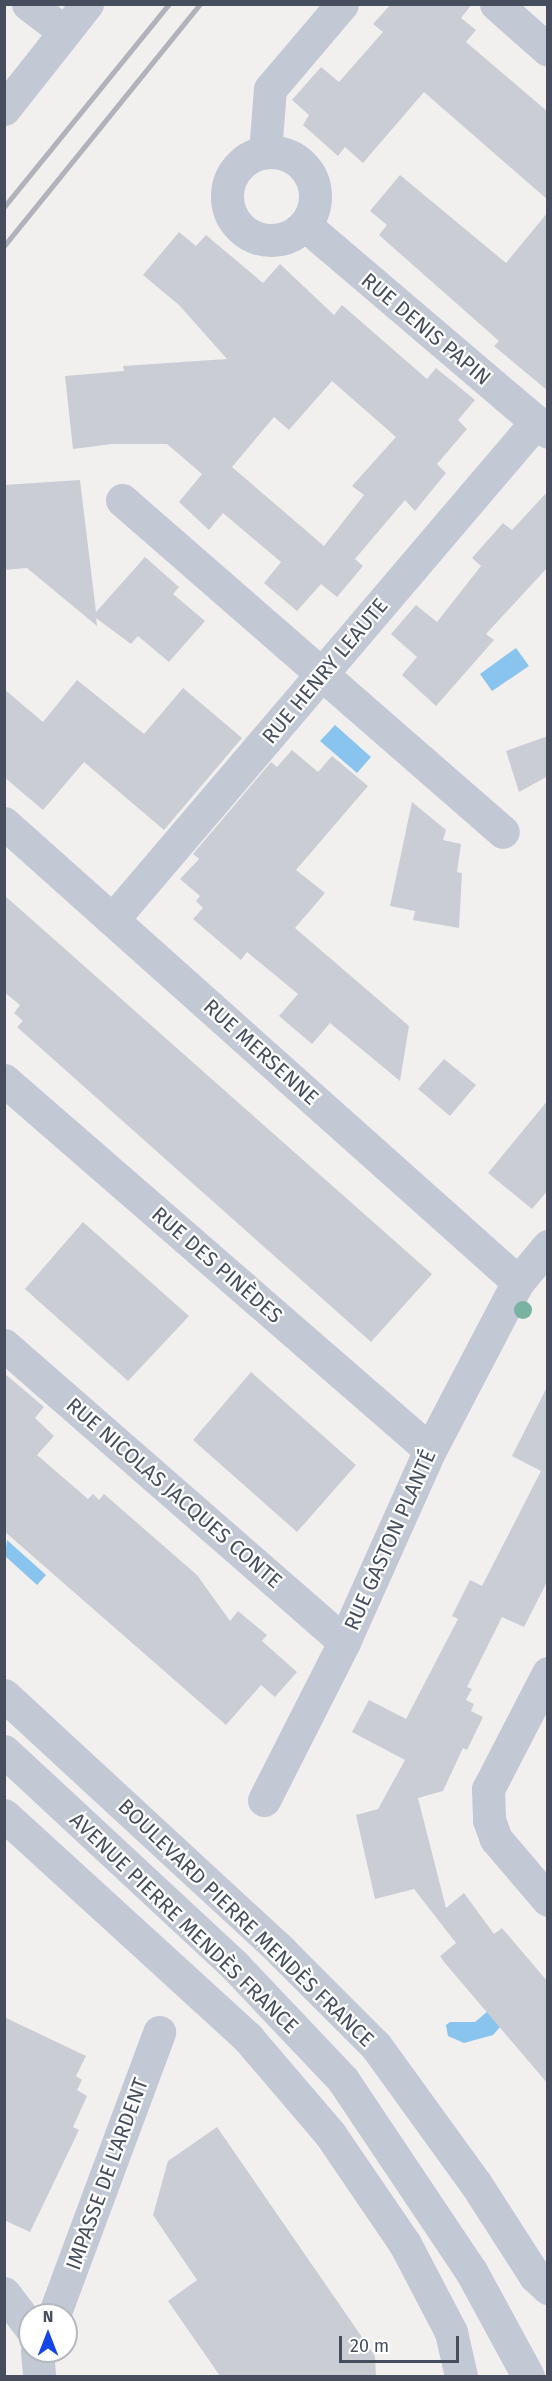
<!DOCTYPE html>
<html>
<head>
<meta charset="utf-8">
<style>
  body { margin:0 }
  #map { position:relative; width:552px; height:2381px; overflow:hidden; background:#f2efef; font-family:"Fira Sans",sans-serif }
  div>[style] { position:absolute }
  .water>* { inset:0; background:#88c4ee }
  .building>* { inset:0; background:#cbcdd5 }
  .minor>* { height:33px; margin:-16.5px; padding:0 16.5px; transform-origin:16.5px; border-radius:16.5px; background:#c2c8d4 }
  .minor>.ring { margin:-16.5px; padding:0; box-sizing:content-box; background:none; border:33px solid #c2c8d4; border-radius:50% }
  .rail>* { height:4.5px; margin:-2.25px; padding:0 2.25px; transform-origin:2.25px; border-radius:2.25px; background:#b1b2ba }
  .trees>* { width:18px; height:18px; margin:-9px; border-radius:50%; background:#78b2a1 }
  span { translate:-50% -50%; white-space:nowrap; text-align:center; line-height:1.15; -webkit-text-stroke:4.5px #fff; paint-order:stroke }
  .street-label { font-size:21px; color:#464e5d }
  .frame { position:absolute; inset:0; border:6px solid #464e5d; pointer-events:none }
  .north { position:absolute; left:18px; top:2303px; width:60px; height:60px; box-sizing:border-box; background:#fff; border:2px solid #b5b8be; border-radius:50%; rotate:0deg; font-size:16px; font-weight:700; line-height:24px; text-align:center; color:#464e5d }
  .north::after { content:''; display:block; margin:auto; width:21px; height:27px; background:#1445e7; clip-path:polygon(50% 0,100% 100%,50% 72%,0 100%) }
  .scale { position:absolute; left:339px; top:2336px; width:120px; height:27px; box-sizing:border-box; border:3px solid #464e5d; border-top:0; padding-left:8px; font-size:18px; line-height:21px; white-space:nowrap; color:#464e5d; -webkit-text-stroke:4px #fff; paint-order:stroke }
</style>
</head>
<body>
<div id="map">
  <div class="water">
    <i style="clip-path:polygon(516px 648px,529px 666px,492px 691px,480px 674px)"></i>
    <i style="clip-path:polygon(335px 725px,371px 757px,357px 773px,320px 741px)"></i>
    <i style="clip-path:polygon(7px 1540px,46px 1575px,37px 1585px,5px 1556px)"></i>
    <i style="clip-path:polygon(488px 2011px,501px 2026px,493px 2035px,464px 2043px,448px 2036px,446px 2025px,450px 2022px,475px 2022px)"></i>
  </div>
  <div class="building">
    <i style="clip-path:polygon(391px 4px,472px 4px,461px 18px,476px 30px,466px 42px,548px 112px,548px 200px,424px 92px,363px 163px,345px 147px,338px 156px,303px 125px,309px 115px,292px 100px,321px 67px,339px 82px,383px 32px,373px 24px)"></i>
    <i style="clip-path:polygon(400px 175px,506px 263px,548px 212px,548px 391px,494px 346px,499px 341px,379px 235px,387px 225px,370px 211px)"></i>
    <i style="clip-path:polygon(evenodd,179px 232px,196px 246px,206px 235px,263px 283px,280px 264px,334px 315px,342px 305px,427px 379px,436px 368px,475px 400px,458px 420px,467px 429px,437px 464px,446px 473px,415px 511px,405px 500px,355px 559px,363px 566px,337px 597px,321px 584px,297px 611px,264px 583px,281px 562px,223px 513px,209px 530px,179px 502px,202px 474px,167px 444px,112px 444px,73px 449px,65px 376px,124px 371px,123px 366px,227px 359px,179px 305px,143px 275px,179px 232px,332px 381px,396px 437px,352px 486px,364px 495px,324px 546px,232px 467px,274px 417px,289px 430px,332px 381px)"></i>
    <i style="clip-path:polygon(80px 480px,96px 612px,145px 557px,179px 587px,173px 594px,205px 621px,169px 662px,138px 636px,131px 644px,96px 618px,97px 626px,27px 568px,4px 570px,4px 485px)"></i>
    <i style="clip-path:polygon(548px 491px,548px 567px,486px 634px,494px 640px,436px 706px,402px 675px,417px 657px,391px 634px,416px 605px,437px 622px,481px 566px,472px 558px,503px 523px,512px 530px)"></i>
    <i style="clip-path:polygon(77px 680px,144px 734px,183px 688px,242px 738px,164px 830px,84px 762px,43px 810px,4px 777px,4px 689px,43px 722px)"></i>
    <i style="clip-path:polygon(548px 736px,548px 776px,519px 792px,506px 751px)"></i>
    <i style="clip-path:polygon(292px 750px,318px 772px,332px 756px,368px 786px,296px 870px,325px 893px,295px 928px,409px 1026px,400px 1081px,330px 1023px,312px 1044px,279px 1016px,298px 994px,247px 952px,241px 960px,193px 919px,203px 908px,196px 901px,200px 896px,180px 879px,199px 859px,193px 854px,271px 762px,277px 767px)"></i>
    <i style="clip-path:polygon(412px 802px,446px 830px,443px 840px,461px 844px,457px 872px,462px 873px,459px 928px,413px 920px,415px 911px,390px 906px)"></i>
    <i style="clip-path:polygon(4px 895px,432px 1274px,371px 1342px,17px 1027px,23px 1021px,14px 1013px,20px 1005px,4px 992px)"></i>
    <i style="clip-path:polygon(444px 1059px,476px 1085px,450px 1116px,418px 1089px)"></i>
    <i style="clip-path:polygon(548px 1100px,548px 1190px,532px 1209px,488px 1173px)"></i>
    <i style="clip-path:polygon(83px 1222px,189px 1316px,128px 1381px,25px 1289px)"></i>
    <i style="clip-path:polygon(251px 1372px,356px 1465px,297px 1532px,193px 1440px)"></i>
    <i style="clip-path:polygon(4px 1373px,44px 1407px,35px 1418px,54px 1436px,37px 1455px,88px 1499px,93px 1494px,99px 1500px,104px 1494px,197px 1575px,230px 1621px,238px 1611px,267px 1635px,262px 1641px,297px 1672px,275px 1697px,261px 1685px,226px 1725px,4px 1531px)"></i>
    <i style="clip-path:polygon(548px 1385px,548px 1580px,524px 1627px,502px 1617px,467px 1687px,472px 1689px,466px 1700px,474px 1704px,471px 1711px,483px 1717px,467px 1750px,463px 1748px,443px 1791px,418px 1798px,446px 1908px,464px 1893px,494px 1934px,502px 1928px,548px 1982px,548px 2084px,444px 1962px,440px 1956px,456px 1943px,414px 1889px,375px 1899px,356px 1815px,378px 1809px,405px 1760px,352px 1732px,369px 1700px,406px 1719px,458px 1619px,452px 1616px,470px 1580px,482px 1586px,541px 1471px,512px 1456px)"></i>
    <i style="clip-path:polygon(4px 2017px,86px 2056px,76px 2076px,82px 2080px,77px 2090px,87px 2096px,73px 2127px,79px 2130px,30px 2232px,4px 2220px)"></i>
    <i style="clip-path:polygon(217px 2127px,375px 2356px,376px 2376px,220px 2376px,168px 2301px,197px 2280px,153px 2215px,168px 2161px)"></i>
  </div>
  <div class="minor">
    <i style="left:28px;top:4px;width:46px;rotate:37.1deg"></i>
    <i style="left:496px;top:4px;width:69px;rotate:41.5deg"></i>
    <i style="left:4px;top:109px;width:134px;rotate:-51.7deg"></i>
    <i style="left:265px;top:152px;width:63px;rotate:-85.5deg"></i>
    <i style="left:270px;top:89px;width:111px;rotate:-49.7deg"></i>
    <i class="ring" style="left:227px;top:152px;width:55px;height:55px"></i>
    <i style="left:305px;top:225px;width:319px;rotate:40.4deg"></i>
    <i style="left:122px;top:500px;width:505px;rotate:41.07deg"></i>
    <i style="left:4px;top:823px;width:689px;rotate:41.76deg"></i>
    <i style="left:113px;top:919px;width:653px;rotate:-49.6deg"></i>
    <i style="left:4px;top:1080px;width:564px;rotate:40.98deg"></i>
    <i style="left:4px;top:1345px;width:451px;rotate:41.1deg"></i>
    <i style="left:548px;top:1673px;width:131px;rotate:117.3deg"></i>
    <i style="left:488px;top:1789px;width:31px;rotate:88deg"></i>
    <i style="left:489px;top:1820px;width:20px;rotate:70deg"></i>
    <i style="left:496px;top:1839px;width:80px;rotate:49.6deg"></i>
    <i style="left:4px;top:1695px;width:377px;rotate:42.7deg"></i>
    <i style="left:281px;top:1951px;width:134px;rotate:45deg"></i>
    <i style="left:376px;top:2046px;width:170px;rotate:54.1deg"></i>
    <i style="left:476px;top:2184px;width:109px;rotate:57.3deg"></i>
    <i style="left:535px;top:2276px;width:18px;rotate:43deg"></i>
    <i style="left:4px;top:1751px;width:316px;rotate:42.9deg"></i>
    <i style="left:235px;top:1966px;width:157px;rotate:46.5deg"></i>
    <i style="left:343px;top:2080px;width:230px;rotate:56.2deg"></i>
    <i style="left:471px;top:2271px;width:119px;rotate:61.5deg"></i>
    <i style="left:264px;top:1800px;width:177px;rotate:-63.1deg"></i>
    <i style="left:344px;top:1642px;width:210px;rotate:-65.9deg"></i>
    <i style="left:430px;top:1450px;width:190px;rotate:-62.4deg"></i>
    <i style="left:518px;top:1282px;width:47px;rotate:-50.2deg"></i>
    <i style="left:4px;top:1815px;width:331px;rotate:42.4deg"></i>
    <i style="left:248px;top:2038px;width:126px;rotate:49.5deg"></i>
    <i style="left:330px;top:2134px;width:133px;rotate:55.7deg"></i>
    <i style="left:405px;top:2244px;width:99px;rotate:62.4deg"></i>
    <i style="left:451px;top:2332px;width:45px;rotate:77.2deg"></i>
    <i style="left:4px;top:2293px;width:43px;rotate:52.6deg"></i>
    <i style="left:54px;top:2315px;width:302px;rotate:-69.6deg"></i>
    <i style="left:37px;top:2351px;width:25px;rotate:85deg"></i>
  </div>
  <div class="rail">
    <i style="left:4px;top:207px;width:262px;rotate:-50.9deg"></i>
    <i style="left:4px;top:246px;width:311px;rotate:-51deg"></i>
  </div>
  <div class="trees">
    <i style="left:523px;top:1310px"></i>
  </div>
  <div class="street-label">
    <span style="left:426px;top:329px;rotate:40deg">RUE DENIS PAPIN</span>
    <span style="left:325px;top:671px;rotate:-50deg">RUE HENRY LEAUTE</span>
    <span style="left:261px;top:1052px;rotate:42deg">RUE MERSENNE</span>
    <span style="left:217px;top:1265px;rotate:41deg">RUE DES PINÈDES</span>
    <span style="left:174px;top:1493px;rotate:41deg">RUE NICOLAS JACQUES CONTE</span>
    <span style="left:390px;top:1540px;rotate:-66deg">RUE GASTON PLANTÉ</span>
    <span style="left:184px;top:1923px;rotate:44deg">AVENUE PIERRE MENDÈS FRANCE</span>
    <span style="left:246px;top:1923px;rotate:44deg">BOULEVARD PIERRE MENDÈS FRANCE</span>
    <span style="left:107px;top:2174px;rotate:-70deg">IMPASSE DE L'ARDENT</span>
  </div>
  <div class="frame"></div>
  <div class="north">N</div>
  <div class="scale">20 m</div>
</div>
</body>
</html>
